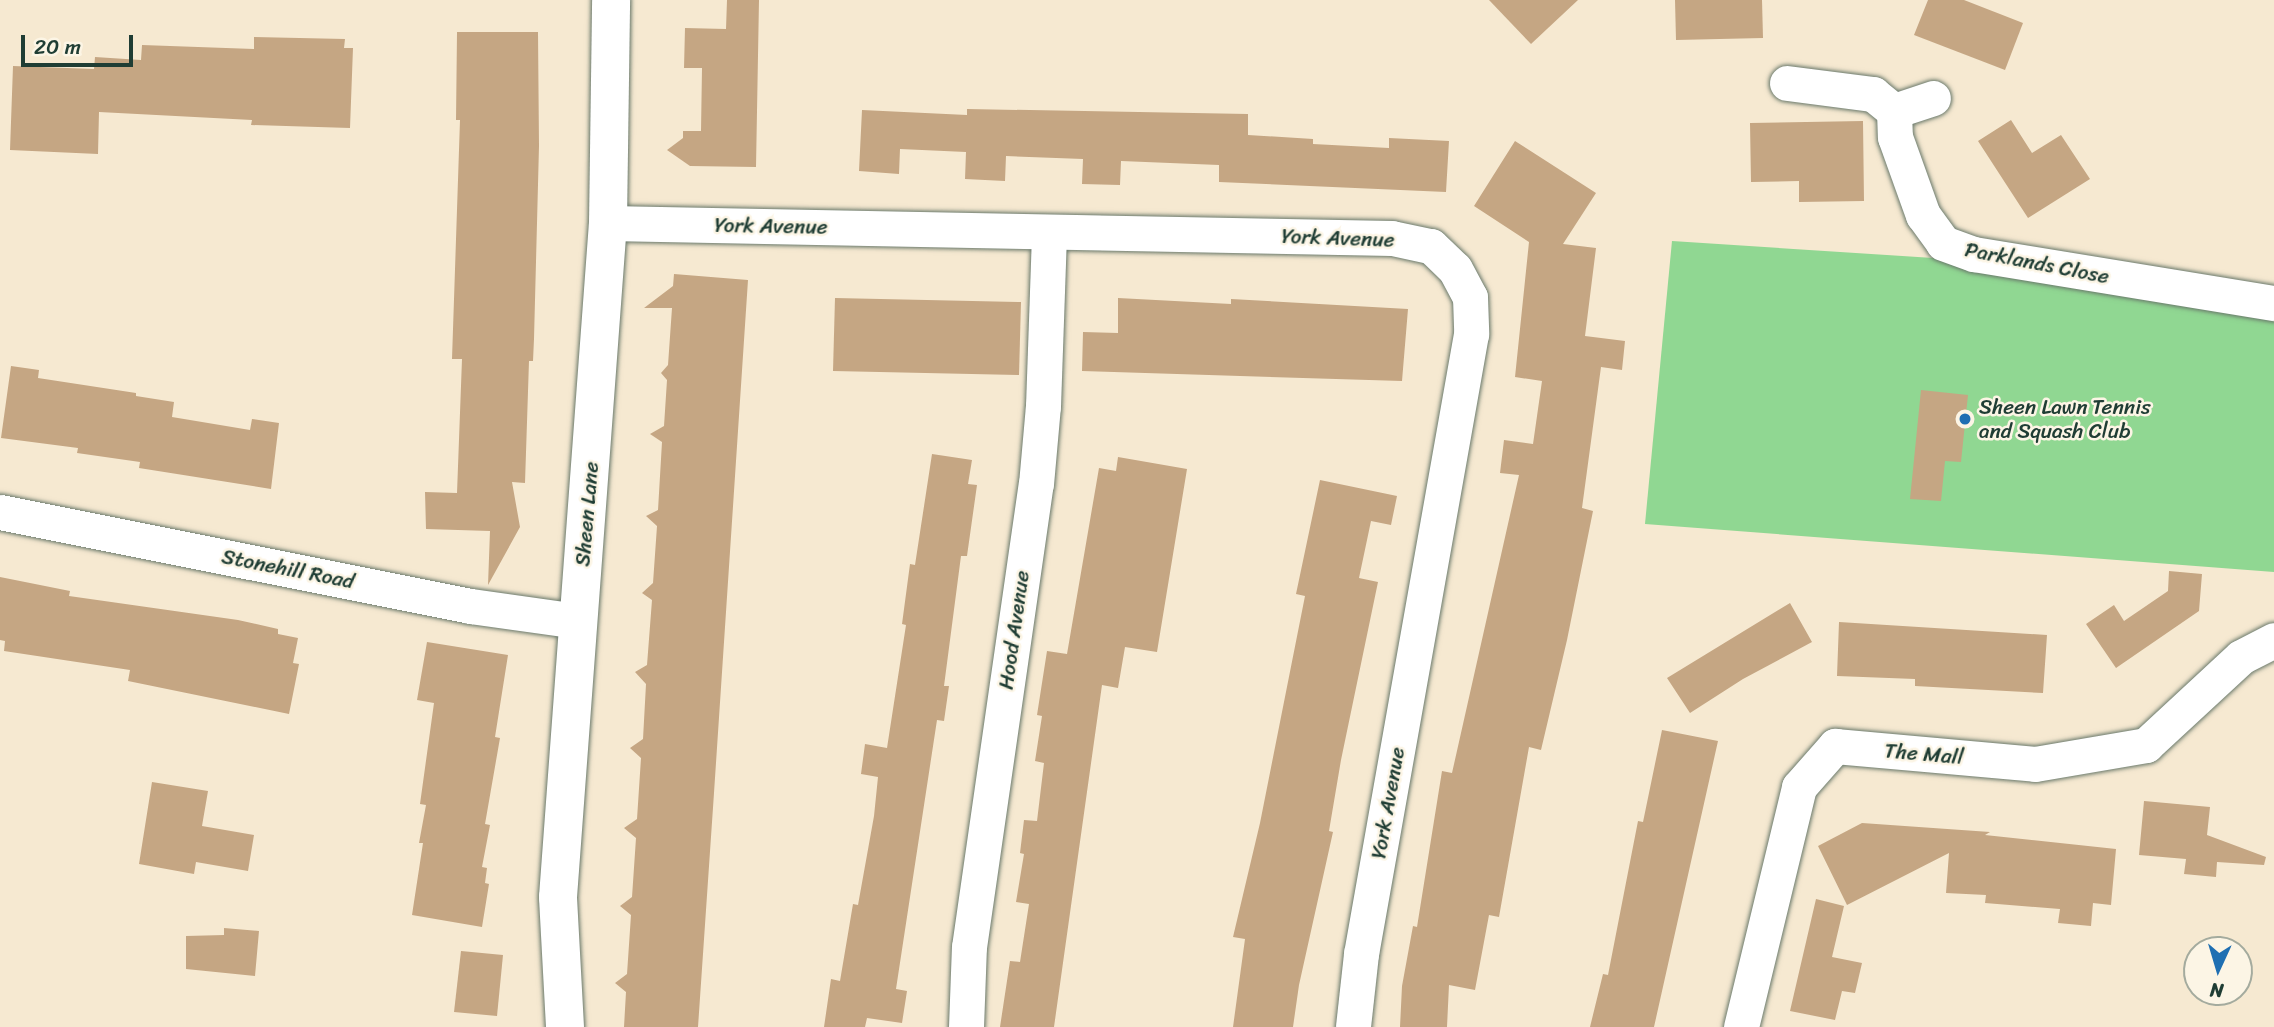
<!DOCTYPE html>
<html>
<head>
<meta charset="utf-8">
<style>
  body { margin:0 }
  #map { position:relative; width:2274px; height:1027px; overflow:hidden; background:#f6e9d1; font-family:Sriracha,sans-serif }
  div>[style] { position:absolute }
  .green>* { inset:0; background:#90d792 }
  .building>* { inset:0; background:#c5a683 }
  .roads { filter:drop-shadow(0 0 2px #6a796b) drop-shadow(0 0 2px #6a796b) }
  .street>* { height:35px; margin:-17.5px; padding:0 17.5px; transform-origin:17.5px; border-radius:17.5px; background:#fff }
  .secondary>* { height:38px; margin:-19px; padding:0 19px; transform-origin:19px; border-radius:19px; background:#fff }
  .dots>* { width:19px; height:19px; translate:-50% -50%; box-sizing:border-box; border:4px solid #fcf5e5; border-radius:50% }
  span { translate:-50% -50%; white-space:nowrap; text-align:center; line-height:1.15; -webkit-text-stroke:5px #fcf5e5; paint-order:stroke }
  .street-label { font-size:21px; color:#1f3d34 }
  .poi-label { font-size:21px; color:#1f3d34 }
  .left { translate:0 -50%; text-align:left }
  .north { position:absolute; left:2183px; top:936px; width:70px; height:70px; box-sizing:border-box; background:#fcf5e5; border:2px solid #a4ab9e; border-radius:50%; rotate:184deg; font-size:19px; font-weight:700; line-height:28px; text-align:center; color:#1f3d34 }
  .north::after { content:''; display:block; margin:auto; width:24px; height:32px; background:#1f6fb2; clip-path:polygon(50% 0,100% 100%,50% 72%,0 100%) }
  .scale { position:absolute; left:21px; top:35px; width:112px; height:32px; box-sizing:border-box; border:4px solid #1f3d34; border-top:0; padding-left:9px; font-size:21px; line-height:24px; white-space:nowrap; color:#1f3d34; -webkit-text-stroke:5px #fcf5e5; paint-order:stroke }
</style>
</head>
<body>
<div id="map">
  <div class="green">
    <i style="clip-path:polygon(1672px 241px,1933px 258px,2274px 313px,2274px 572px,1645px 524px)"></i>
  </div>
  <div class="building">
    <i style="clip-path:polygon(727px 0,759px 0,756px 167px,690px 166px,667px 150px,683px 138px,683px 131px,701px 131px,702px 68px,684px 68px,685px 28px,726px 29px)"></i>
    <i style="clip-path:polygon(1489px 0,1578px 0,1531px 44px)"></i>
    <i style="clip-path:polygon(1675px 0,1762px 0,1763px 38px,1676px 40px)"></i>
    <i style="clip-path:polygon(1928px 0,1964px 0,2023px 23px,2005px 70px,1914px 35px)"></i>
    <i style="clip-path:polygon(457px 32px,538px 32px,539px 146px,534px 339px,533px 361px,529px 361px,525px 483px,512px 482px,520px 527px,488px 585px,490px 531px,426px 529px,425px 492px,457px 493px,462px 359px,452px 359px,460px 120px,456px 120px)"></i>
    <i style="clip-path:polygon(254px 37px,345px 39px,344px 48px,353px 48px,350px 128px,251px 125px,252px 120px,99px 112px,98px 154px,10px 150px,13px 66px,94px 69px,95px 57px,141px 60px,142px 45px,254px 49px)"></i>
    <i style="clip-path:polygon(967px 109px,1248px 114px,1248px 135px,1313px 139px,1313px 144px,1389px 148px,1389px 138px,1449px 141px,1446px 192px,1219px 182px,1219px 165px,1121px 161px,1120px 185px,1082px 184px,1083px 159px,1006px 156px,1005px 181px,965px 179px,966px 152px,900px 149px,899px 174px,859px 171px,862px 110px,967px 115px)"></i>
    <i style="clip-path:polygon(2011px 120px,2032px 153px,2061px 135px,2090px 179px,2028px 218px,1978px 141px)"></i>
    <i style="clip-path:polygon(1863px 121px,1864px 201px,1799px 202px,1799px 181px,1751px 182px,1750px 123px)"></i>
    <i style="clip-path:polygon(1515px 141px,1596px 193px,1563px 244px,1596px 248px,1585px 336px,1625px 341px,1622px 370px,1601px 367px,1582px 508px,1593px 511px,1567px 640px,1541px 750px,1529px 747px,1499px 917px,1489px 915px,1475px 990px,1449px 985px,1447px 1027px,1400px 1027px,1402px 986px,1413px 926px,1417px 927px,1442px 771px,1452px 773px,1519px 475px,1500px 473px,1504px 440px,1533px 444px,1542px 381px,1515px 377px,1529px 242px,1474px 206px)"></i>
    <i style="clip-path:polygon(674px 274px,748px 280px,714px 793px,698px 1027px,624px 1027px,626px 992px,615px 983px,627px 974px,631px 915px,620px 906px,632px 897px,636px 838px,624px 828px,637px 819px,641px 758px,630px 748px,643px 739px,646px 684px,635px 672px,647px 665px,652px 600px,642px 593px,653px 583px,657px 526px,646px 516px,658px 510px,662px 442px,650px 434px,664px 426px,667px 380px,661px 373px,668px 365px,672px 308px,644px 308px,673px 286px)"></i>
    <i style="clip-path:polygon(835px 298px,1021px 302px,1019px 375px,833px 371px)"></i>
    <i style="clip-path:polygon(1118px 298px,1231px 304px,1231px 299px,1408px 309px,1402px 381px,1082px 371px,1083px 332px,1118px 333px)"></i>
    <i style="clip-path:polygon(11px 366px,39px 370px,38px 378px,136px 393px,136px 396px,174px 402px,172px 417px,250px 430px,252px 419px,279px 423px,271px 489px,139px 468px,140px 462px,77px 453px,78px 448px,1px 438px)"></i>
    <i style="clip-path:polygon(1921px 390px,1968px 395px,1961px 462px,1945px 461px,1941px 501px,1910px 499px)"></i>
    <i style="clip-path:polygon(932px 454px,972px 460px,968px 484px,977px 485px,967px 556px,961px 556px,944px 686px,949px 686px,944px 721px,937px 720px,896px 989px,907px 991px,902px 1023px,867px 1018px,865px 1027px,824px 1027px,831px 979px,840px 981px,853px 904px,858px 905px,874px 816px,878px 777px,861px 774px,865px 744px,887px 748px,906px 625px,902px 624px,910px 564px,915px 565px)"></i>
    <i style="clip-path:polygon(1118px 457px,1187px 469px,1157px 652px,1125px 647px,1118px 688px,1102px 685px,1054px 1027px,1000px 1027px,1010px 961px,1020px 962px,1029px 904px,1016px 902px,1024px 854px,1020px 853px,1024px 820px,1037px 821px,1044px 763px,1035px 761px,1042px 716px,1037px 715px,1047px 651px,1067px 654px,1099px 468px,1116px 471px)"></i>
    <i style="clip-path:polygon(1320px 480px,1397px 496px,1391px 525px,1371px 521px,1359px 578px,1378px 582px,1341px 760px,1329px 831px,1333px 832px,1299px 985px,1293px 1027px,1233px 1027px,1245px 939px,1233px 937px,1260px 823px,1305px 596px,1296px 594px)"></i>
    <i style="clip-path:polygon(2169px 571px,2202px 574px,2199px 611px,2116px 668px,2086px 624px,2114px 605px,2124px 621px,2168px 591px)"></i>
    <i style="clip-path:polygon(0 577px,70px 591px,69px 596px,238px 620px,278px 629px,278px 634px,298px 638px,293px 663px,299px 664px,289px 714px,128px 681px,130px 670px,4px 651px,5px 641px,0 640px)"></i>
    <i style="clip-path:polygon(1790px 603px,1812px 642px,1743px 679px,1690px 713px,1667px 678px)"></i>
    <i style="clip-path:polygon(1839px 622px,2047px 635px,2043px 693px,1915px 686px,1915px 679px,1837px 676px)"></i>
    <i style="clip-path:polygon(427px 642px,508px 655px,495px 737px,500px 738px,485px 824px,490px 825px,482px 867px,487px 868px,485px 883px,489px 884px,482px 927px,412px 915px,423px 843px,419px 843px,426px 805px,420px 804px,434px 703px,417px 700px)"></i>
    <i style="clip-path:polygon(1662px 730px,1718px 741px,1654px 1027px,1590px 1027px,1603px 974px,1608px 975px,1638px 821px,1643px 822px)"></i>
    <i style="clip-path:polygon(152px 782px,208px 791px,202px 826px,254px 835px,248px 871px,196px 862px,194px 874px,139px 864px)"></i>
    <i style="clip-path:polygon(2144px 801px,2210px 807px,2207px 835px,2266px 857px,2264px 865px,2217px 862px,2216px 877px,2184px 874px,2186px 859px,2139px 855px)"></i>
    <i style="clip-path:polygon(1862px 823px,1990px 832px,1985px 835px,2116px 849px,2111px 905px,2093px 903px,2091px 926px,2058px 923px,2060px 909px,1985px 903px,1986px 895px,1946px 893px,1949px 853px,1847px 905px,1818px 846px)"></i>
    <i style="clip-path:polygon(1816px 899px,1844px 906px,1832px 957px,1862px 963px,1855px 993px,1842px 991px,1835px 1020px,1790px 1011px)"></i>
    <i style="clip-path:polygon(224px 928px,259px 931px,255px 976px,186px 969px,186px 936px,224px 935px)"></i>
    <i style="clip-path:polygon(461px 951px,503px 955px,497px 1016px,454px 1012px)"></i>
  </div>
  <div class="roads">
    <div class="street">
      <i style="left:1787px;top:83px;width:87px;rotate:7.3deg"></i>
      <i style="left:1873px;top:94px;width:27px;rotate:39deg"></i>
      <i style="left:1894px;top:111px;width:26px;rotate:88deg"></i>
      <i style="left:1895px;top:137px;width:83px;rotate:70.3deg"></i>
      <i style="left:1923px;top:215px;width:34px;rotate:54deg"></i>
      <i style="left:1943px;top:243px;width:33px;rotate:20deg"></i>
      <i style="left:1974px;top:254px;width:304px;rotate:9.3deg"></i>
      <i style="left:1894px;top:111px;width:41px;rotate:-18.4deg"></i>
      <i style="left:608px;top:223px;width:784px;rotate:1.1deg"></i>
      <i style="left:1392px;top:238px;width:40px;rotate:12deg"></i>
      <i style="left:1431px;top:246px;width:33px;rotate:44deg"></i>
      <i style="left:1455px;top:269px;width:32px;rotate:62deg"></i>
      <i style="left:1470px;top:297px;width:37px;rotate:88deg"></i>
      <i style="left:1471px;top:334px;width:630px;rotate:100.06deg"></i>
      <i style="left:1361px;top:954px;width:73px;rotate:96.3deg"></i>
      <i style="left:0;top:512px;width:480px;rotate:11.3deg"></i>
      <i style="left:471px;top:606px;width:108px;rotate:8deg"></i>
      <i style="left:966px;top:1027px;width:80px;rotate:-87.9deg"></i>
      <i style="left:969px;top:947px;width:468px;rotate:-81.8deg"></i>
      <i style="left:1036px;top:484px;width:78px;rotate:-84.9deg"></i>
      <i style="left:1043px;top:406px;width:174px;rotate:-88deg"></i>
      <i style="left:1741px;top:1027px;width:247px;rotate:-76.4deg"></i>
      <i style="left:1799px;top:787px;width:55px;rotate:-48.7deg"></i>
      <i style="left:1835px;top:746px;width:201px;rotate:5.1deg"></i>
      <i style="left:2035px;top:764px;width:113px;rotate:-9.7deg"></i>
      <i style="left:2146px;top:745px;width:129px;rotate:-42.8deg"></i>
      <i style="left:2241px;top:657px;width:37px;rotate:-27deg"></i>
    </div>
    <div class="secondary">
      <i style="left:565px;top:1027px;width:130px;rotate:-93.1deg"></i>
      <i style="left:558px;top:897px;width:676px;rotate:-85.76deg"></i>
      <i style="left:608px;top:223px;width:223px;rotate:-89.2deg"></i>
    </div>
  </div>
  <div class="dots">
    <i style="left:1965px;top:419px;background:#1f6fb2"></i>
  </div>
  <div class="street-label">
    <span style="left:771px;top:226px;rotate:1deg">York Avenue</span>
    <span style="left:1338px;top:238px;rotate:2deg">York Avenue</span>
    <span style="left:2037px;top:263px;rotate:11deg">Parklands Close</span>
    <span style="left:587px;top:514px;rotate:-85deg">Sheen Lane</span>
    <span style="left:288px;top:569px;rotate:11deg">Stonehill Road</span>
    <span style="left:1014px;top:630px;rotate:-82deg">Hood Avenue</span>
    <span style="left:1924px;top:754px;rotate:5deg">The Mall</span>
    <span style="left:1388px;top:803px;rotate:-80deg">York Avenue</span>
  </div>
  <div class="poi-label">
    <span class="left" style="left:1979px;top:419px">Sheen Lawn Tennis<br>and Squash Club</span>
  </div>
  <div class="north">N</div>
  <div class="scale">20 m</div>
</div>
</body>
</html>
